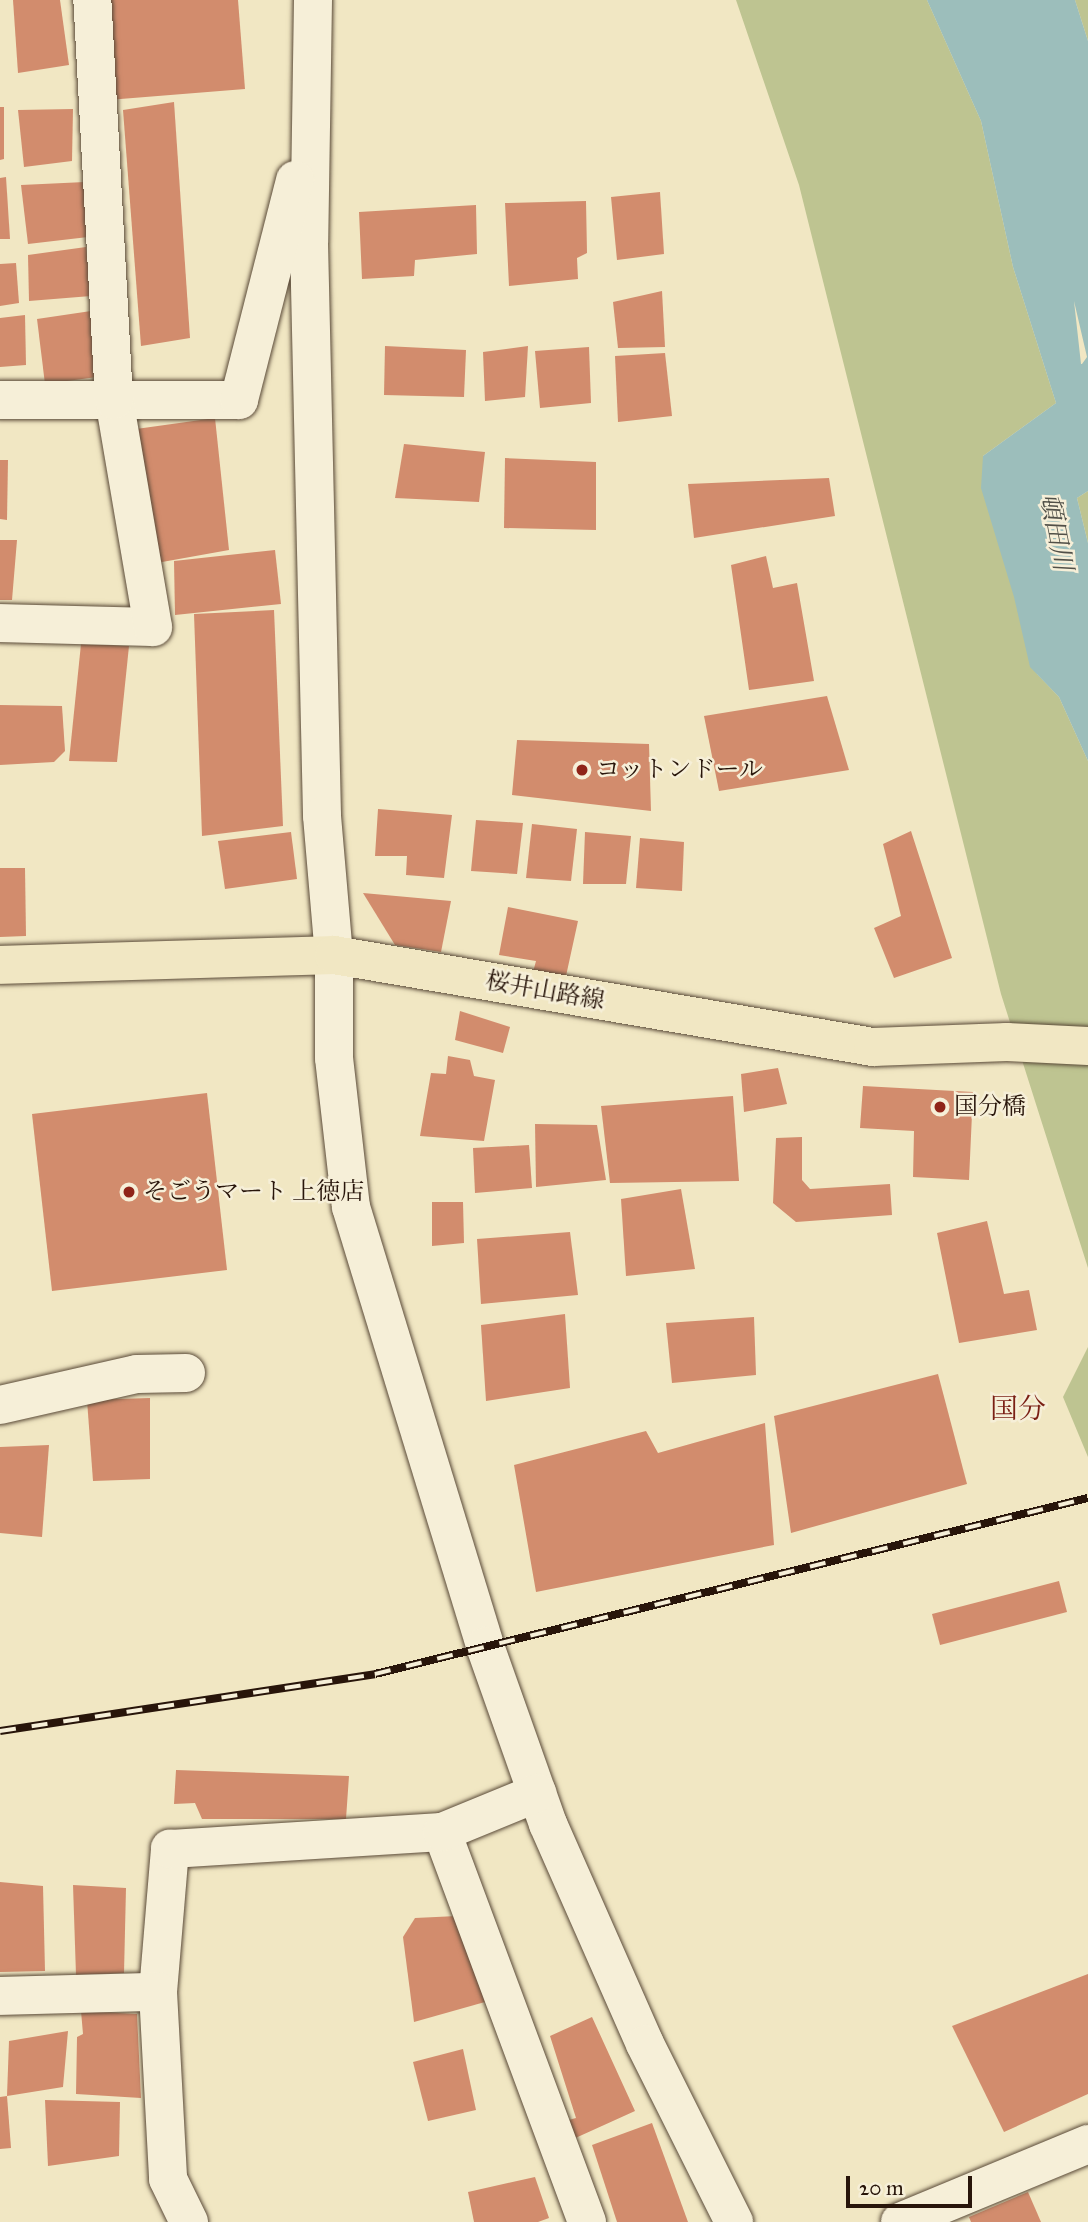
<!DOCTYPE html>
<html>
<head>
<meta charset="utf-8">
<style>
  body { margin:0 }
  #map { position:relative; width:1088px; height:2222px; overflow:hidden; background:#f1e7c3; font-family:"IM FELL Great Primer","Noto Serif JP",serif }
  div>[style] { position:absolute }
  .green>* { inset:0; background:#bec491 }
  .water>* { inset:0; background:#9cbebb }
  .building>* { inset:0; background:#d28c6d }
  .roads { filter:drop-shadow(0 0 2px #5a4a38) drop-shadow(0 0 2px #5a4a38) }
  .minor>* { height:38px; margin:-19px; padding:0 19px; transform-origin:19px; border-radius:19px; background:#f6efd8 }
  .major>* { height:38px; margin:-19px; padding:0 19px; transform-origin:19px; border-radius:19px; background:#f1e7c3 }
  .rail>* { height:8px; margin-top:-4px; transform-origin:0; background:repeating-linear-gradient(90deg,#f6efd8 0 16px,#28150a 0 32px); box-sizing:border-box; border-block:2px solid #28150a }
  .dots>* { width:19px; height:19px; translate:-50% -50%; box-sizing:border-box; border:4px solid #f6efd8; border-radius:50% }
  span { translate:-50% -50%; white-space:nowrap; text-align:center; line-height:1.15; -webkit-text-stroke:5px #f6efd8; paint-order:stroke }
  .poi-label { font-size:24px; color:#28150a }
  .left { translate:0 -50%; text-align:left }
  .street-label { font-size:24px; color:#28150a }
  .water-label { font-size:26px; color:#515048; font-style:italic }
  .quarter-label { font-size:28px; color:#7a1f14 }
  .scale { position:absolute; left:846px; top:2176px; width:126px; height:32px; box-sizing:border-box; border:4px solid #28150a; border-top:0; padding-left:9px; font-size:21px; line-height:24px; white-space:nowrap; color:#28150a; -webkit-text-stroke:5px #f6efd8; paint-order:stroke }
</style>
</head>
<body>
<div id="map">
  <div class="green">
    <i style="clip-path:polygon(736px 0,927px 0,981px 121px,1013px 267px,1056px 403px,983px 456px,1037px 674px,1059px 697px,1088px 761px,1088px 1268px,1001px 994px,799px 185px)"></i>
    <i style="clip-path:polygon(1075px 0,1088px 0,1088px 41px)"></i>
    <i style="clip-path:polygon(1088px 491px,1088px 543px,1077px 498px)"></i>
    <i style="clip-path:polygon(1088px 1347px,1088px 1457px,1063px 1397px)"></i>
  </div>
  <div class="water">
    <i style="clip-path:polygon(evenodd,927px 0,1075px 0,1088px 41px,1088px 491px,1077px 498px,1088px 543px,1088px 761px,1059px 697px,1030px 667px,1014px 597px,981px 488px,983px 456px,1056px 403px,1013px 267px,981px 121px,927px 0,1074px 301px,1087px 357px,1082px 364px,1081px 364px,1074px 301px)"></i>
  </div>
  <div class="building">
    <i style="clip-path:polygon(13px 0,60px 0,69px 65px,18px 73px)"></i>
    <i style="clip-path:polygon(107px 0,238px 0,245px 89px,108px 100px)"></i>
    <i style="clip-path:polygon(174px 102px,190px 338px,141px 346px,123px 110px)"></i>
    <i style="clip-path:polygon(0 107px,4px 107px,4px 159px,0 160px)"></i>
    <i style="clip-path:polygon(73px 109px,72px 161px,24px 167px,18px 110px)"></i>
    <i style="clip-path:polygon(6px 177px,10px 239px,0 239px,0 178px)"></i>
    <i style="clip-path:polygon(85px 182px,88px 237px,28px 244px,21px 185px)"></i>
    <i style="clip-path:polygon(660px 192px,664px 254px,617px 260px,611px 197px)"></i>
    <i style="clip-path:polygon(586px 201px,587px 253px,577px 258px,578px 279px,509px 286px,505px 203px)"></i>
    <i style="clip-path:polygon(476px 205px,477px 254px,415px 260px,414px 276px,362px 279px,359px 212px)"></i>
    <i style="clip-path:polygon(86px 247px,91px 296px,29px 301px,28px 255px)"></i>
    <i style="clip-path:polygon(16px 263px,19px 303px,0 306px,0 264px)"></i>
    <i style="clip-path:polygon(662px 291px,665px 347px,618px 348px,613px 302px)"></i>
    <i style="clip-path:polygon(91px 311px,97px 377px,45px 384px,37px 319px)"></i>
    <i style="clip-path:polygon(25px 315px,26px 365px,0 367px,0 318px)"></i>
    <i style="clip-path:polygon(385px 346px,466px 350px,464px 397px,384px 395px)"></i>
    <i style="clip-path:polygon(528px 346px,525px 397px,485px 401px,483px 352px)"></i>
    <i style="clip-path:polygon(589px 347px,591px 403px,540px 408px,535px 351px)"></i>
    <i style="clip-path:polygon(665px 353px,672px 416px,618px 422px,615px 356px)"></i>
    <i style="clip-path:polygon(215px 418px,229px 550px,151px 564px,129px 430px)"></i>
    <i style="clip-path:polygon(404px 444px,485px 452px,479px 502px,395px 498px)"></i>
    <i style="clip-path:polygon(505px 458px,596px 462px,596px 530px,504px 528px)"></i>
    <i style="clip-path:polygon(0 460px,8px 460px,7px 520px,0 519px)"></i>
    <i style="clip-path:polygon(829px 478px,835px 516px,694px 538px,688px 484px)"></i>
    <i style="clip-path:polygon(0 540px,17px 540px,12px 600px,0 600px)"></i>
    <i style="clip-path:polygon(275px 550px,281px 604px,175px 615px,174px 561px)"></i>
    <i style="clip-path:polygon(766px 556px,773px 588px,797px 583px,814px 681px,749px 690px,731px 565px)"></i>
    <i style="clip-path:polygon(274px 610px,283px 826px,202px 836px,194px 614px)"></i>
    <i style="clip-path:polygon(81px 644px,129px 646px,117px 762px,69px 761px)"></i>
    <i style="clip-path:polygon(827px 696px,849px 770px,719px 791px,704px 716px)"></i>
    <i style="clip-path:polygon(0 705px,62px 706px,65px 751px,54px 762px,0 765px)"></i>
    <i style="clip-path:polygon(517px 740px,649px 744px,651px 811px,512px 795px)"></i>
    <i style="clip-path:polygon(378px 809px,452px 815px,444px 878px,406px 875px,407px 856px,375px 856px)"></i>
    <i style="clip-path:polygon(476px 820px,523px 823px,517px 874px,471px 871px)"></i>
    <i style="clip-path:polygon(532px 824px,577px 829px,571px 881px,526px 878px)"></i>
    <i style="clip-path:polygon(911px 831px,952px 958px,894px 978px,874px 928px,901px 916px,883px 844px)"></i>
    <i style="clip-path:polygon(291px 832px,297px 879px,225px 889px,218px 841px)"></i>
    <i style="clip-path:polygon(585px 832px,631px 836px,626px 884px,583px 884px)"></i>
    <i style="clip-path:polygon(640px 838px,684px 842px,682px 891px,636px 888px)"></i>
    <i style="clip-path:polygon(0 868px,25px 868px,26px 936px,0 937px)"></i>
    <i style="clip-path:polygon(363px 893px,451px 901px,441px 952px,395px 945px)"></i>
    <i style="clip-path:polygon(508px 907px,578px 921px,566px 976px,533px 972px,536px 961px,499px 955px)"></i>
    <i style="clip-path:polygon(460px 1011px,510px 1027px,503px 1053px,455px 1040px)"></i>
    <i style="clip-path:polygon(448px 1056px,470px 1060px,474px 1076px,495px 1080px,484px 1141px,420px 1136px,431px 1073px,446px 1074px)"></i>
    <i style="clip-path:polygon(778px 1068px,787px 1104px,744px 1112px,741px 1074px)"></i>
    <i style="clip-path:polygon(863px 1086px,973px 1092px,969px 1180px,913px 1177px,914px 1131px,860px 1128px)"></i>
    <i style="clip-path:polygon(207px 1093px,227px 1270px,52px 1291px,32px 1114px)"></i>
    <i style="clip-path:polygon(733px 1096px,739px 1181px,610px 1183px,601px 1106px)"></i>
    <i style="clip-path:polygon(535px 1124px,597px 1125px,606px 1180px,536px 1187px)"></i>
    <i style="clip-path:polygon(802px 1137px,802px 1180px,810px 1189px,890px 1184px,892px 1215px,796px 1222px,773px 1203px,776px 1138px)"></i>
    <i style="clip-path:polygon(529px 1145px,532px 1188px,475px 1193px,473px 1148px)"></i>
    <i style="clip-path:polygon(681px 1189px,695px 1269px,626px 1276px,621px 1199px)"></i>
    <i style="clip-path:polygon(432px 1202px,463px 1202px,464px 1243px,432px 1246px)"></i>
    <i style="clip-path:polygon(987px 1221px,1004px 1294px,1029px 1290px,1037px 1330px,959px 1343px,937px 1233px)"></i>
    <i style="clip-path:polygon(570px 1232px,578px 1295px,481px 1304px,477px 1239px)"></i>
    <i style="clip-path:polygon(565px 1314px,570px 1388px,486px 1401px,481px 1325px)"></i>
    <i style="clip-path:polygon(754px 1317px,756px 1375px,672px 1383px,666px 1323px)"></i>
    <i style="clip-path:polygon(938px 1374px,967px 1484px,791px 1533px,774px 1416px)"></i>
    <i style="clip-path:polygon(150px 1398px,150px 1479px,93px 1481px,87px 1400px)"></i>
    <i style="clip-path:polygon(765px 1423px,774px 1545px,536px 1592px,514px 1465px,646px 1431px,658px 1453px)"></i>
    <i style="clip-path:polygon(49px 1445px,42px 1537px,0 1533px,0 1447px)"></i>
    <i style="clip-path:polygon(1059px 1581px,1067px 1612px,940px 1645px,932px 1614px)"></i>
    <i style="clip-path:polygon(176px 1770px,349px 1776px,346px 1819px,202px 1819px,195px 1803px,174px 1804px)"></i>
    <i style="clip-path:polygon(0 1882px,43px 1886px,45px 1971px,0 1972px)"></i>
    <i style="clip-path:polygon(73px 1885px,126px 1888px,124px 1973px,76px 1975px)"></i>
    <i style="clip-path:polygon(457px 1916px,492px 2000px,414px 2022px,403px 1937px,415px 1918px)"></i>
    <i style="clip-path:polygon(1088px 1974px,1088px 2094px,1004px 2132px,952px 2026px)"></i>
    <i style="clip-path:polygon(81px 2011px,137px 2014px,141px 2098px,76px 2094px,77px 2037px,83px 2034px)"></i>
    <i style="clip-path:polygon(592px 2017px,635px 2111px,571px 2140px,565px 2121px,576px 2118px,550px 2036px)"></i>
    <i style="clip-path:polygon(68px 2031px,63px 2087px,7px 2096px,9px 2041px)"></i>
    <i style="clip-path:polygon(463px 2049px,476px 2110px,428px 2121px,413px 2062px)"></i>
    <i style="clip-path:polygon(7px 2096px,11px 2148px,0 2149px,0 2097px)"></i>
    <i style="clip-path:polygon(45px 2100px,120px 2102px,119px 2156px,48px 2166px)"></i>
    <i style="clip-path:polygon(652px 2123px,688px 2222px,617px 2222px,592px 2145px)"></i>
    <i style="clip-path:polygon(535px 2177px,549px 2218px,538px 2222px,474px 2222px,468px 2192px)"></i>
    <i style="clip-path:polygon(1028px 2192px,1041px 2222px,971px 2222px,969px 2217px)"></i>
  </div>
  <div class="roads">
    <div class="minor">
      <i style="left:313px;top:0;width:242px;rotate:90.9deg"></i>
      <i style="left:309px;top:242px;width:574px;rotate:88.7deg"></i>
      <i style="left:322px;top:816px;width:140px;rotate:85.1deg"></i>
      <i style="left:334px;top:955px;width:103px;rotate:90deg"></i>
      <i style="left:334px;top:1058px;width:150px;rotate:83.5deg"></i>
      <i style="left:351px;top:1207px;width:459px;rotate:73deg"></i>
      <i style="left:485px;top:1646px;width:189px;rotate:70.5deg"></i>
      <i style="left:548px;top:1824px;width:240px;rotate:66.2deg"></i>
      <i style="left:645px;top:2044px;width:199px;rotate:63.4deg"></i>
      <i style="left:0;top:400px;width:239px"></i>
      <i style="left:239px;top:400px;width:227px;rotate:-75.7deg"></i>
      <i style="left:0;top:623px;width:153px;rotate:1.5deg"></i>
      <i style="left:153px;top:627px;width:230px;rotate:-99.7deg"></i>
      <i style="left:114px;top:400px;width:401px;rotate:-93.1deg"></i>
      <i style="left:0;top:1405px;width:140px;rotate:-12.8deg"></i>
      <i style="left:137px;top:1374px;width:49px;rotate:-1.2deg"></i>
      <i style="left:442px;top:1832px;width:416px;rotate:69.6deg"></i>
      <i style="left:158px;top:1992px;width:144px;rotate:-85.2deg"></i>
      <i style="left:170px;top:1849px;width:273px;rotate:-3.6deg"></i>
      <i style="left:442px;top:1832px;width:103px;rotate:-22.3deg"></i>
      <i style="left:0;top:1996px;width:158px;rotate:-1.5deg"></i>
      <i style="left:158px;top:1992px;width:187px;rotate:86.9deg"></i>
      <i style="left:168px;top:2179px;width:48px;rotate:64deg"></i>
      <i style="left:900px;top:2222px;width:204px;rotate:-22.5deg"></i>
    </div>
    <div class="major">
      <i style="left:0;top:965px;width:334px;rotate:-1.7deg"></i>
      <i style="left:334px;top:955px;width:547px;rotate:9.69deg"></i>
      <i style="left:873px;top:1047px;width:134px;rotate:-2.1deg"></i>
      <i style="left:1007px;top:1042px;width:81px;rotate:2.8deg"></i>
    </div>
  </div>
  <div class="rail">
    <i style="left:0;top:1731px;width:379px;rotate:-8.6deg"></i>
    <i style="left:375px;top:1674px;width:734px;rotate:-13.87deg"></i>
  </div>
  <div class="dots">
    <i style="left:582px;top:770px;background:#8f2418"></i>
    <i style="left:940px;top:1107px;background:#8f2418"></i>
    <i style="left:129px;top:1192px;background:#8f2418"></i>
  </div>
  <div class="poi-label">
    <span class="left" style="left:596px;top:770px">コットンドール</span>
    <span class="left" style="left:954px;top:1107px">国分橋</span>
    <span class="left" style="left:143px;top:1192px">そごうマート 上徳店</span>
  </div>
  <div class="street-label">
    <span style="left:545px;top:991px;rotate:10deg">桜井山路線</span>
  </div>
  <div class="water-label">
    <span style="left:1056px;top:532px;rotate:79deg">頓田川</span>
  </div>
  <div class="quarter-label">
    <span style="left:1018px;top:1409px">国分</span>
  </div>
  <div class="scale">20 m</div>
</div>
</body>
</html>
